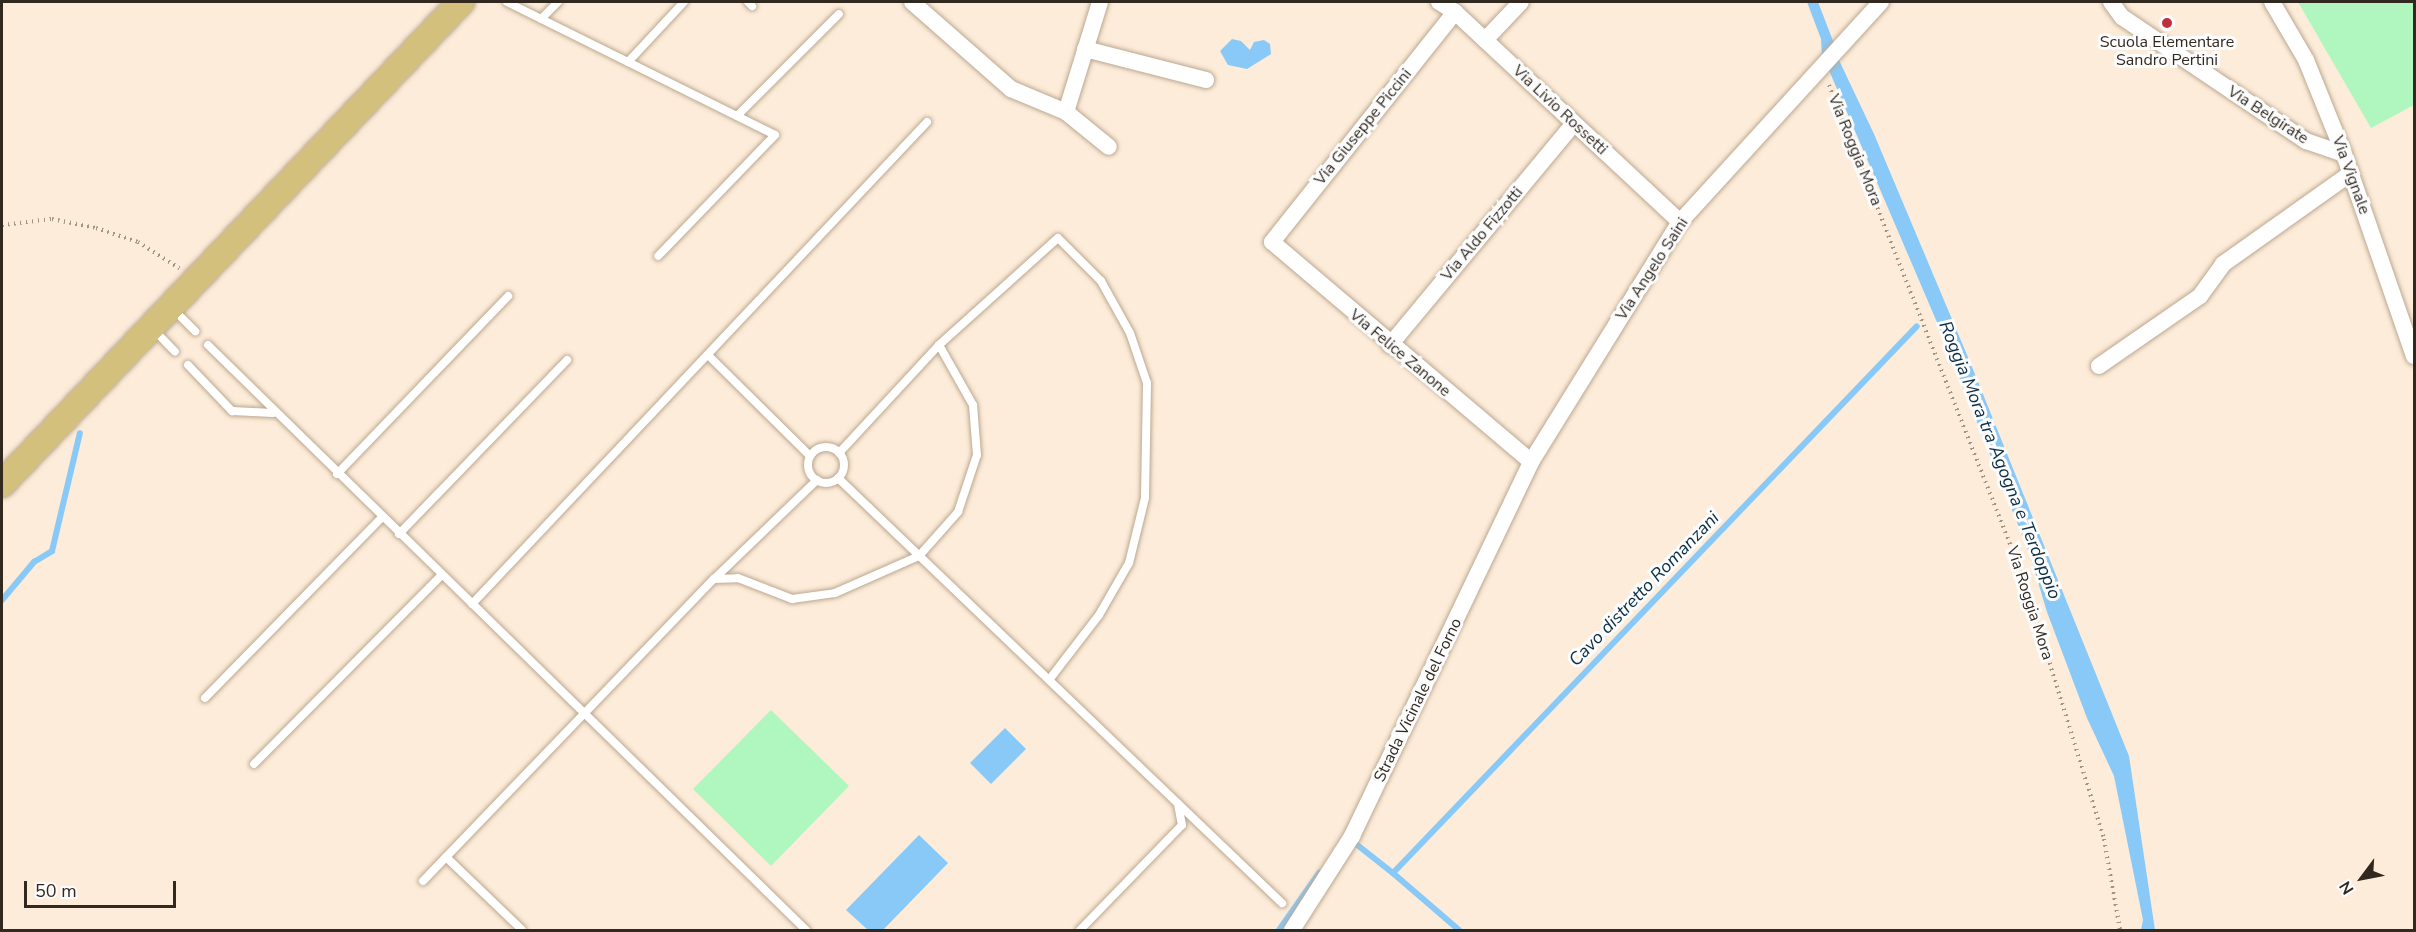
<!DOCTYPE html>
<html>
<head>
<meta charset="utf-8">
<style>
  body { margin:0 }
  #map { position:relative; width:2416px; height:932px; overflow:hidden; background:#fdecd9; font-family:"Nunito Sans",sans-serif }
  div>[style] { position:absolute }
  .green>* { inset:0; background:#aff6bf }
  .water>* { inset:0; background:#88c9f8 }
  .stream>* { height:6px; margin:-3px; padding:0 3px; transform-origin:3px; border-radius:3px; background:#88c9f8 }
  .path>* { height:4px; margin-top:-2px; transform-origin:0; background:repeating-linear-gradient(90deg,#a19586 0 1.5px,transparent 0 6px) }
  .roads { filter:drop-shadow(0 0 2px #bba891) drop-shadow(0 0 2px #bba891) }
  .service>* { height:8px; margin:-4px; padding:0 4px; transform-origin:4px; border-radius:4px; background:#fff }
  .service>.ring { margin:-4px; padding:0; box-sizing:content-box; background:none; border:8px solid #fff; border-radius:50% }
  .minor>* { height:16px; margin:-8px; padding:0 8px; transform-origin:8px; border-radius:8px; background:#fff }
  .primary>* { height:26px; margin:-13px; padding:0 13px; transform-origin:13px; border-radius:13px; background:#d3c07d }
  .dots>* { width:16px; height:16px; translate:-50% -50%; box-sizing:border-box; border:3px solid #fcfcfc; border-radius:50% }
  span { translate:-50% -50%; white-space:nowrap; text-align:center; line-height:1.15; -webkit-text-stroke:6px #fcfcfc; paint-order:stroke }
  .poi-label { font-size:16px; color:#312920 }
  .street-label { font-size:16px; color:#312920 }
  .water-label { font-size:18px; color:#092e46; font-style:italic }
  .frame { position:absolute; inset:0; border:3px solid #312920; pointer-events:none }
  .north { position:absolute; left:2332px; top:848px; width:60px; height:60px; -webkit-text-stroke:4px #fcfcfc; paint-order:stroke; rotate:238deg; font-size:16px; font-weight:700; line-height:24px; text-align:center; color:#312920 }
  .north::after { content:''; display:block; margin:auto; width:21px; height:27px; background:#312920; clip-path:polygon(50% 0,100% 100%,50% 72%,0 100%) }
  .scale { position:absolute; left:24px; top:881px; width:152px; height:27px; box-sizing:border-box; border:3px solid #312920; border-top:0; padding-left:8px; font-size:18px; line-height:21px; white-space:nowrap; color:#312920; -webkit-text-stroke:4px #fcfcfc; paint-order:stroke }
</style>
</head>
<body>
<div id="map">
  <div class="green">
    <i style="clip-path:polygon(2298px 2px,2414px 2px,2414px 105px,2371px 128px)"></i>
    <i style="clip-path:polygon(771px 710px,849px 786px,771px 866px,693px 789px)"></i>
  </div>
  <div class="water">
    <i style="clip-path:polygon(1807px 2px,1818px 2px,1835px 46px,1822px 56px,1821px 39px)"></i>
    <i style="clip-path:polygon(1232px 39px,1241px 41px,1250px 50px,1254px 42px,1264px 40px,1270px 44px,1271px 54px,1247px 69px,1228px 65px,1220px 51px)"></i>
    <i style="clip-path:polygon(1838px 58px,1874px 134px,1970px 362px,2129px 756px,2155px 930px,2141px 930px,2143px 920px,2114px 776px,2087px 718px,2047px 612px,2030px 555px,1942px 334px,1828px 68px)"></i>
    <i style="clip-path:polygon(1005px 728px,1026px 749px,991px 784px,970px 763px)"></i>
    <i style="clip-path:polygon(919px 835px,948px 863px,883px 930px,868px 930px,846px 910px)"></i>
  </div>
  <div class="stream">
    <i style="left:2px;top:600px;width:50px;rotate:-49.9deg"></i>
    <i style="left:34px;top:562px;width:21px;rotate:-31deg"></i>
    <i style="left:52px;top:551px;width:121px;rotate:-76.7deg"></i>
    <i style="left:1351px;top:840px;width:53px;rotate:38.2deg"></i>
    <i style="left:1279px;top:930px;width:70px;rotate:-54.9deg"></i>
    <i style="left:1459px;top:930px;width:87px;rotate:-139.2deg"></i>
    <i style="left:1393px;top:873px;width:757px;rotate:-46.23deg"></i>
  </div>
  <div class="path">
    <i style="left:1829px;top:85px;width:529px;rotate:68.48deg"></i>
    <i style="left:2023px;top:577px;width:274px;rotate:72.8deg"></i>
    <i style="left:2104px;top:839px;width:92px;rotate:80deg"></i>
    <i style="left:2px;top:225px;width:50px;rotate:-6.8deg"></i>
    <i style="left:52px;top:219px;width:45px;rotate:11.6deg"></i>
    <i style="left:96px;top:228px;width:44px;rotate:18.4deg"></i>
    <i style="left:138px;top:242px;width:49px;rotate:32.4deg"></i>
  </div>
  <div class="roads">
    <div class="service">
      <i style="left:507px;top:2px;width:299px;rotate:26.4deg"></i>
      <i style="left:775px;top:135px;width:168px;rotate:134deg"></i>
      <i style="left:748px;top:2px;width:6px;rotate:45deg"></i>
      <i style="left:541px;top:19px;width:24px;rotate:-45deg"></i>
      <i style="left:628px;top:62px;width:82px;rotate:-47deg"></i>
      <i style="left:737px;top:116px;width:144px;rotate:-45deg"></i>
      <i style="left:172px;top:308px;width:33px;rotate:45deg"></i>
      <i style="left:154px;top:330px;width:30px;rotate:46deg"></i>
      <i style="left:208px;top:345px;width:837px;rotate:44.37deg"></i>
      <i style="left:709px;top:356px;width:142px;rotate:44.7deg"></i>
      <i style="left:188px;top:365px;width:64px;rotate:46.3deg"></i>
      <i style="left:232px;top:411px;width:41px;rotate:2.8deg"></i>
      <i class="ring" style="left:808px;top:447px;width:28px;height:28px"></i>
      <i style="left:839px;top:453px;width:147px;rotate:-47.2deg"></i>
      <i style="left:939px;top:345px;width:160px;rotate:-42deg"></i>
      <i style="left:1058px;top:238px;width:61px;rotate:45deg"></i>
      <i style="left:1101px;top:281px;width:60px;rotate:60.9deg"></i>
      <i style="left:1130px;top:333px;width:53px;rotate:71.2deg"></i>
      <i style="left:1147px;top:383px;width:115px;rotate:91deg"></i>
      <i style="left:1145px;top:498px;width:67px;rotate:103.8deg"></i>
      <i style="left:1129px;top:563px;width:60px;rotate:120deg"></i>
      <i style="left:1099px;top:615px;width:82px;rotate:127.6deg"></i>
      <i style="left:337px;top:474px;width:247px;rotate:-46.1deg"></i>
      <i style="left:838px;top:478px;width:615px;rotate:43.75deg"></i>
      <i style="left:399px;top:534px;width:242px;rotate:-46deg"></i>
      <i style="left:714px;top:579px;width:24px;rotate:-2deg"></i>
      <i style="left:738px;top:578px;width:58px;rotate:21.3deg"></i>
      <i style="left:792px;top:599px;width:43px;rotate:-7.9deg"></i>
      <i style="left:835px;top:593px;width:92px;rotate:-23.8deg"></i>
      <i style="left:919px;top:556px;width:59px;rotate:-48.4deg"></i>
      <i style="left:958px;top:512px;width:60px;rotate:-71.6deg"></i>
      <i style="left:977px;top:455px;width:50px;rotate:-94.6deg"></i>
      <i style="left:973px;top:405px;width:69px;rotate:-119.5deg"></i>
      <i style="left:472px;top:604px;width:663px;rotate:-46.65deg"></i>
      <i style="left:205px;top:698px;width:253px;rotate:-45.6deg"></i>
      <i style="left:254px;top:764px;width:267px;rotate:-45.2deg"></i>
      <i style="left:446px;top:857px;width:105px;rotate:43.8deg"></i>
      <i style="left:423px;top:881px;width:419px;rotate:-46.1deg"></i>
      <i style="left:714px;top:579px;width:143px;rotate:-43.9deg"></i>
      <i style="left:1080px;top:930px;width:146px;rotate:-45.8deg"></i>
      <i style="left:1182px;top:825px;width:21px;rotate:-101deg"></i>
    </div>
    <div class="minor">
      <i style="left:912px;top:2px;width:132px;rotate:41.3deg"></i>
      <i style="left:1011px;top:89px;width:60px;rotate:22.7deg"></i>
      <i style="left:1066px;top:112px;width:55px;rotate:39.1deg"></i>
      <i style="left:1439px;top:2px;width:19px;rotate:32deg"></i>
      <i style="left:1455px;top:12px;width:308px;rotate:43deg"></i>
      <i style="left:2111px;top:2px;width:19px;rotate:54deg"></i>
      <i style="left:2122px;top:17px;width:222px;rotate:34deg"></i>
      <i style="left:2306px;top:141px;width:40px;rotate:18.9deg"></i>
      <i style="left:2272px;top:2px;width:67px;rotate:59.6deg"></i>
      <i style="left:2306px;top:60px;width:101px;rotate:68deg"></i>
      <i style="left:2344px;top:154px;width:214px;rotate:70.9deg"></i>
      <i style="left:1455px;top:12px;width:294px;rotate:128.5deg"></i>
      <i style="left:1272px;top:242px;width:340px;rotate:40.3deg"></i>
      <i style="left:1485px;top:40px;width:52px;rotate:-46.5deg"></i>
      <i style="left:1085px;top:49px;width:125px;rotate:14.4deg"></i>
      <i style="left:1066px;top:112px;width:115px;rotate:-72.8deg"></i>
      <i style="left:1390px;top:345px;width:288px;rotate:-50.3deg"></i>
      <i style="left:2099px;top:366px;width:123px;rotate:-34.7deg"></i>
      <i style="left:2200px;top:296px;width:39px;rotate:-54deg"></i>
      <i style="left:2223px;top:264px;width:157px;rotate:-35.4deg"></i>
      <i style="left:1292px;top:930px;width:112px;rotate:-57.4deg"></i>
      <i style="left:1352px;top:836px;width:415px;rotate:-64.4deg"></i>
      <i style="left:1531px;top:462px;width:282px;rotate:-58.2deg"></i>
      <i style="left:1680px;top:222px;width:298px;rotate:-47.6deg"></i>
    </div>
    <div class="primary">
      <i style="left:2px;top:484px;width:666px;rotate:-46.4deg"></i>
    </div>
  </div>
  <div class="dots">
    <i style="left:2167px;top:23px;background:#c0303b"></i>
  </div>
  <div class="poi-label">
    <span style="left:2167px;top:51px">Scuola Elementare<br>Sandro Pertini</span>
  </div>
  <div class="street-label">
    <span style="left:1560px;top:110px;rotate:43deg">Via Livio Rossetti</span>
    <span style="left:2268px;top:115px;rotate:33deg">Via Belgirate</span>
    <span style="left:1363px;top:127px;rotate:-51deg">Via Giuseppe Piccini</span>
    <span style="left:1855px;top:150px;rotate:68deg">Via Roggia Mora</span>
    <span style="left:2351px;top:175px;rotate:70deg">Via Vignale</span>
    <span style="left:1482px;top:234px;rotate:-50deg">Via Aldo Fizzotti</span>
    <span style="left:1652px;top:269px;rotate:-57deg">Via Angelo Saini</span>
    <span style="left:1400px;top:353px;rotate:40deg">Via Felice Zanone</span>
    <span style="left:2030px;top:603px;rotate:72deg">Via Roggia Mora</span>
    <span style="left:1418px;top:700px;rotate:-64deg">Strada Vicinale del Forno</span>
  </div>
  <div class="water-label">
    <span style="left:2000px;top:460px;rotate:68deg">Roggia Mora tra Agogna e Terdoppio</span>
    <span style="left:1644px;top:589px;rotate:-46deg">Cavo distretto Romanzani</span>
  </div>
  <div class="frame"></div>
  <div class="north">N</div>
  <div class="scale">50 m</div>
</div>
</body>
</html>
